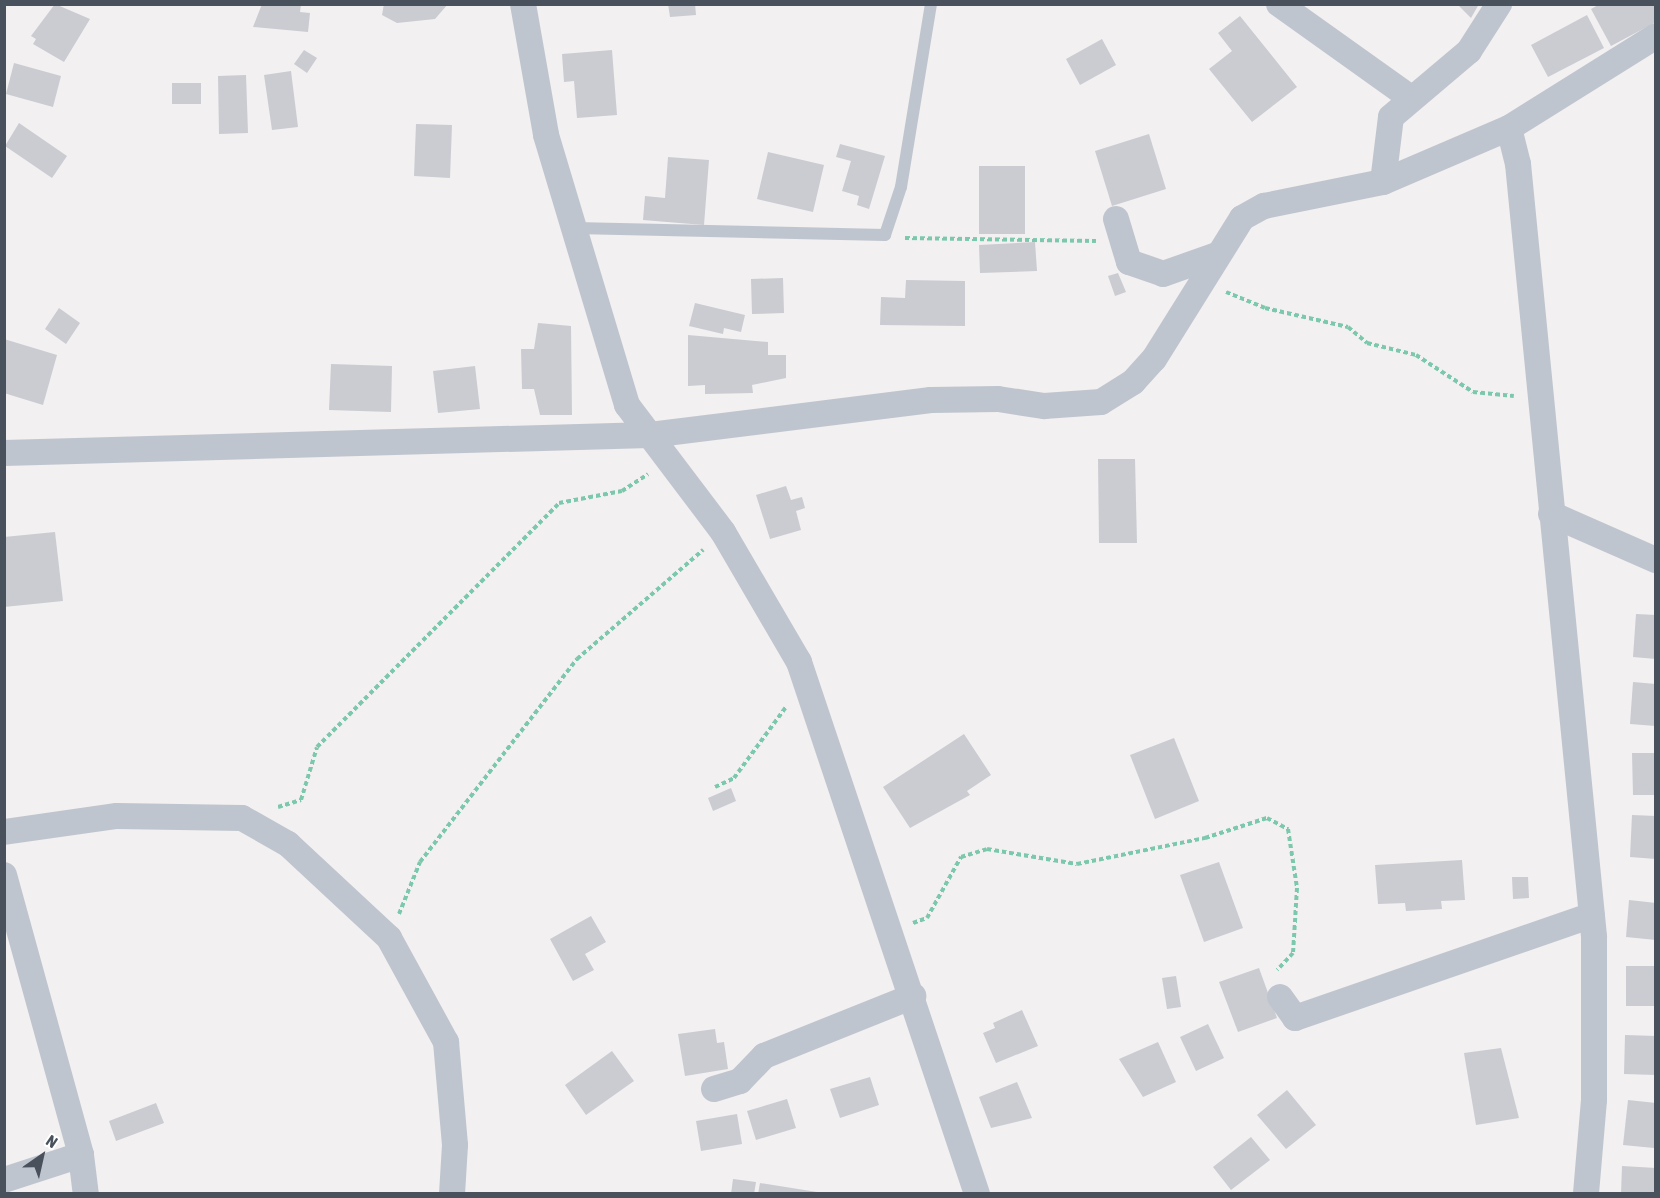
<!DOCTYPE html>
<html>
<head>
<meta charset="utf-8">
<style>
  body { margin:0 }
  #map { position:relative; width:1660px; height:1198px; overflow:hidden; background:#f2f0f0; font-family:"Asap Condensed",sans-serif }
  div>[style] { position:absolute }
  .building>* { inset:0; background:#caccd2 }
  .path>* { height:4px; margin-top:-2px; transform-origin:0; background:repeating-linear-gradient(90deg,#7cc8ac 0 4.5px,transparent 0 7.5px) }
  .lane>* { height:12px; margin:-6px; padding:0 6px; transform-origin:6px; border-radius:6px; background:#bfc5ce }
  .street>* { height:26px; margin:-13px; padding:0 13px; transform-origin:13px; border-radius:13px; background:#bfc5ce }
  span { translate:-50% -50%; white-space:nowrap; text-align:center; line-height:1.15; -webkit-text-stroke:6px #fff; paint-order:stroke }
  .frame { position:absolute; inset:0; border:6px solid #49515c; pointer-events:none }
  .north { position:absolute; left:12px; top:1126px; width:60px; height:60px; -webkit-text-stroke:4px #fff; paint-order:stroke; rotate:34deg; font-size:16px; font-weight:700; line-height:24px; text-align:center; color:#49515c }
  .north::after { content:''; display:block; margin:auto; width:21px; height:27px; background:#49515c; clip-path:polygon(50% 0,100% 100%,50% 72%,0 100%) }
</style>
</head>
<body>
<div id="map">
  <div class="building">
    <i style="clip-path:polygon(55px 4px,90px 19px,64px 62px,33px 44px,36px 39px,31px 36px)"></i>
    <i style="clip-path:polygon(262px 4px,301px 4px,300px 12px,310px 13px,308px 32px,253px 27px)"></i>
    <i style="clip-path:polygon(384px 4px,448px 4px,435px 19px,397px 23px,382px 15px)"></i>
    <i style="clip-path:polygon(668px 4px,695px 4px,696px 15px,670px 17px)"></i>
    <i style="clip-path:polygon(1457px 4px,1479px 4px,1471px 18px)"></i>
    <i style="clip-path:polygon(1600px 4px,1656px 4px,1656px 22px,1611px 46px,1591px 9px)"></i>
    <i style="clip-path:polygon(1587px 15px,1604px 48px,1548px 77px,1531px 45px)"></i>
    <i style="clip-path:polygon(1240px 16px,1297px 87px,1252px 122px,1209px 69px,1232px 51px,1218px 33px)"></i>
    <i style="clip-path:polygon(1102px 39px,1116px 65px,1080px 85px,1066px 59px)"></i>
    <i style="clip-path:polygon(304px 50px,317px 58px,307px 73px,294px 64px)"></i>
    <i style="clip-path:polygon(612px 50px,617px 115px,577px 118px,574px 81px,564px 82px,562px 54px)"></i>
    <i style="clip-path:polygon(14px 63px,61px 76px,53px 107px,6px 94px)"></i>
    <i style="clip-path:polygon(291px 71px,298px 127px,272px 130px,264px 75px)"></i>
    <i style="clip-path:polygon(246px 75px,248px 133px,219px 134px,218px 76px)"></i>
    <i style="clip-path:polygon(172px 83px,201px 83px,201px 104px,172px 104px)"></i>
    <i style="clip-path:polygon(19px 123px,67px 156px,52px 178px,5px 146px)"></i>
    <i style="clip-path:polygon(416px 124px,452px 125px,450px 178px,414px 176px)"></i>
    <i style="clip-path:polygon(1149px 134px,1166px 189px,1112px 206px,1095px 151px)"></i>
    <i style="clip-path:polygon(840px 144px,885px 156px,869px 209px,857px 205px,859px 196px,842px 191px,851px 161px,836px 157px)"></i>
    <i style="clip-path:polygon(768px 152px,824px 165px,813px 212px,757px 199px)"></i>
    <i style="clip-path:polygon(668px 157px,709px 160px,704px 225px,643px 220px,645px 196px,665px 198px)"></i>
    <i style="clip-path:polygon(979px 166px,1025px 166px,1025px 234px,979px 234px)"></i>
    <i style="clip-path:polygon(1035px 242px,1037px 271px,980px 273px,979px 245px)"></i>
    <i style="clip-path:polygon(1118px 273px,1126px 292px,1115px 296px,1108px 276px)"></i>
    <i style="clip-path:polygon(783px 278px,784px 313px,752px 314px,751px 279px)"></i>
    <i style="clip-path:polygon(906px 280px,965px 281px,965px 326px,880px 325px,881px 297px,905px 298px)"></i>
    <i style="clip-path:polygon(695px 303px,745px 315px,741px 332px,724px 328px,723px 334px,689px 326px)"></i>
    <i style="clip-path:polygon(59px 308px,80px 323px,66px 344px,45px 329px)"></i>
    <i style="clip-path:polygon(538px 323px,571px 326px,572px 415px,540px 415px,534px 389px,522px 389px,521px 349px,534px 349px)"></i>
    <i style="clip-path:polygon(688px 335px,768px 342px,768px 355px,786px 355px,786px 378px,752px 385px,753px 393px,705px 394px,705px 385px,688px 386px)"></i>
    <i style="clip-path:polygon(4px 339px,57px 355px,43px 405px,4px 393px)"></i>
    <i style="clip-path:polygon(331px 364px,392px 366px,391px 412px,329px 410px)"></i>
    <i style="clip-path:polygon(475px 366px,480px 409px,438px 413px,433px 371px)"></i>
    <i style="clip-path:polygon(1098px 459px,1135px 459px,1137px 543px,1099px 543px)"></i>
    <i style="clip-path:polygon(786px 486px,791px 500px,802px 497px,805px 508px,796px 511px,801px 530px,770px 539px,756px 495px)"></i>
    <i style="clip-path:polygon(55px 532px,63px 601px,4px 607px,4px 537px)"></i>
    <i style="clip-path:polygon(1636px 614px,1656px 615px,1656px 659px,1633px 657px)"></i>
    <i style="clip-path:polygon(1633px 682px,1656px 684px,1656px 726px,1630px 724px)"></i>
    <i style="clip-path:polygon(964px 734px,991px 775px,967px 791px,970px 795px,910px 828px,883px 787px)"></i>
    <i style="clip-path:polygon(1174px 738px,1199px 801px,1155px 819px,1130px 755px)"></i>
    <i style="clip-path:polygon(1632px 753px,1656px 753px,1656px 795px,1633px 795px)"></i>
    <i style="clip-path:polygon(731px 788px,736px 801px,713px 811px,708px 798px)"></i>
    <i style="clip-path:polygon(1632px 815px,1656px 816px,1656px 859px,1630px 857px)"></i>
    <i style="clip-path:polygon(1462px 860px,1465px 900px,1441px 901px,1442px 909px,1406px 911px,1405px 903px,1378px 904px,1375px 865px)"></i>
    <i style="clip-path:polygon(1219px 862px,1243px 928px,1204px 942px,1180px 875px)"></i>
    <i style="clip-path:polygon(1512px 877px,1528px 877px,1529px 898px,1513px 899px)"></i>
    <i style="clip-path:polygon(1629px 900px,1656px 903px,1656px 940px,1626px 937px)"></i>
    <i style="clip-path:polygon(591px 916px,606px 942px,585px 954px,594px 970px,573px 981px,550px 939px)"></i>
    <i style="clip-path:polygon(1626px 966px,1656px 966px,1656px 1006px,1626px 1006px)"></i>
    <i style="clip-path:polygon(1259px 968px,1277px 1018px,1238px 1032px,1219px 982px)"></i>
    <i style="clip-path:polygon(1176px 976px,1181px 1007px,1167px 1009px,1162px 978px)"></i>
    <i style="clip-path:polygon(1022px 1010px,1038px 1046px,996px 1063px,983px 1033px,995px 1028px,993px 1023px)"></i>
    <i style="clip-path:polygon(1208px 1024px,1224px 1058px,1196px 1071px,1180px 1037px)"></i>
    <i style="clip-path:polygon(715px 1029px,717px 1043px,724px 1042px,728px 1069px,685px 1076px,678px 1034px)"></i>
    <i style="clip-path:polygon(1625px 1035px,1656px 1036px,1656px 1075px,1624px 1074px)"></i>
    <i style="clip-path:polygon(1158px 1042px,1176px 1082px,1143px 1097px,1119px 1059px)"></i>
    <i style="clip-path:polygon(1501px 1048px,1519px 1118px,1476px 1125px,1464px 1053px)"></i>
    <i style="clip-path:polygon(612px 1051px,634px 1081px,586px 1115px,565px 1085px)"></i>
    <i style="clip-path:polygon(870px 1077px,879px 1105px,840px 1118px,830px 1089px)"></i>
    <i style="clip-path:polygon(1017px 1082px,1032px 1118px,991px 1128px,979px 1097px)"></i>
    <i style="clip-path:polygon(1287px 1090px,1316px 1125px,1286px 1149px,1257px 1115px)"></i>
    <i style="clip-path:polygon(787px 1099px,796px 1128px,756px 1140px,747px 1111px)"></i>
    <i style="clip-path:polygon(1628px 1100px,1656px 1103px,1654px 1148px,1623px 1145px)"></i>
    <i style="clip-path:polygon(156px 1103px,164px 1123px,116px 1141px,109px 1121px)"></i>
    <i style="clip-path:polygon(737px 1114px,742px 1144px,701px 1151px,696px 1121px)"></i>
    <i style="clip-path:polygon(1251px 1137px,1270px 1160px,1231px 1190px,1213px 1167px)"></i>
    <i style="clip-path:polygon(1622px 1166px,1656px 1168px,1656px 1194px,1621px 1194px)"></i>
    <i style="clip-path:polygon(733px 1179px,756px 1182px,754px 1194px,731px 1194px)"></i>
    <i style="clip-path:polygon(760px 1183px,817px 1192px,817px 1194px,758px 1194px)"></i>
  </div>
  <div class="path">
    <i style="left:905px;top:238px;width:191px;rotate:0.9deg"></i>
    <i style="left:1226px;top:292px;width:42px;rotate:22.3deg"></i>
    <i style="left:1265px;top:308px;width:85px;rotate:12.9deg"></i>
    <i style="left:1348px;top:327px;width:25px;rotate:40deg"></i>
    <i style="left:1367px;top:343px;width:50px;rotate:13.8deg"></i>
    <i style="left:1416px;top:355px;width:68px;rotate:33deg"></i>
    <i style="left:1473px;top:392px;width:41px;rotate:5.6deg"></i>
    <i style="left:715px;top:787px;width:21px;rotate:-25deg"></i>
    <i style="left:734px;top:778px;width:88px;rotate:-53.8deg"></i>
    <i style="left:278px;top:807px;width:24px;rotate:-17deg"></i>
    <i style="left:301px;top:800px;width:55px;rotate:-73.2deg"></i>
    <i style="left:317px;top:747px;width:344px;rotate:-45.2deg"></i>
    <i style="left:559px;top:503px;width:64px;rotate:-10.8deg"></i>
    <i style="left:622px;top:491px;width:31px;rotate:-33deg"></i>
    <i style="left:399px;top:914px;width:56px;rotate:-68deg"></i>
    <i style="left:420px;top:862px;width:257px;rotate:-52.3deg"></i>
    <i style="left:577px;top:659px;width:167px;rotate:-40.9deg"></i>
    <i style="left:913px;top:923px;width:15px;rotate:-20deg"></i>
    <i style="left:927px;top:918px;width:70px;rotate:-60.9deg"></i>
    <i style="left:961px;top:857px;width:27px;rotate:-17deg"></i>
    <i style="left:987px;top:849px;width:91px;rotate:9.5deg"></i>
    <i style="left:1077px;top:864px;width:131px;rotate:-11.5deg"></i>
    <i style="left:1205px;top:838px;width:65px;rotate:-17.9deg"></i>
    <i style="left:1267px;top:818px;width:24px;rotate:28deg"></i>
    <i style="left:1288px;top:829px;width:60px;rotate:81.3deg"></i>
    <i style="left:1297px;top:888px;width:65px;rotate:93.5deg"></i>
    <i style="left:1293px;top:953px;width:23px;rotate:133deg"></i>
  </div>
  <div class="lane">
    <i style="left:575px;top:228px;width:310px;rotate:1.3deg"></i>
    <i style="left:885px;top:235px;width:51px;rotate:-71.6deg"></i>
    <i style="left:901px;top:187px;width:185px;rotate:-80.7deg"></i>
  </div>
  <div class="street">
    <i style="left:523px;top:4px;width:133px;rotate:80deg"></i>
    <i style="left:546px;top:135px;width:282px;rotate:73.3deg"></i>
    <i style="left:627px;top:405px;width:159px;rotate:52.9deg"></i>
    <i style="left:723px;top:532px;width:151px;rotate:59.7deg"></i>
    <i style="left:799px;top:662px;width:561px;rotate:71.5deg"></i>
    <i style="left:1279px;top:4px;width:163px;rotate:35.5deg"></i>
    <i style="left:1509px;top:128px;width:37px;rotate:76deg"></i>
    <i style="left:1518px;top:164px;width:777px;rotate:84.38deg"></i>
    <i style="left:1594px;top:937px;width:163px;rotate:90deg"></i>
    <i style="left:1594px;top:1100px;width:94px;rotate:94.9deg"></i>
    <i style="left:1383px;top:182px;width:65px;rotate:-83deg"></i>
    <i style="left:1391px;top:117px;width:102px;rotate:-40.2deg"></i>
    <i style="left:1469px;top:51px;width:56px;rotate:-57.4deg"></i>
    <i style="left:1116px;top:219px;width:45px;rotate:73.2deg"></i>
    <i style="left:1129px;top:262px;width:36px;rotate:19deg"></i>
    <i style="left:1163px;top:274px;width:57px;rotate:-19.4deg"></i>
    <i style="left:4px;top:453px;width:646px;rotate:-1.6deg"></i>
    <i style="left:650px;top:435px;width:283px;rotate:-7.1deg"></i>
    <i style="left:931px;top:400px;width:67px;rotate:-0.9deg"></i>
    <i style="left:998px;top:399px;width:47px;rotate:8.7deg"></i>
    <i style="left:1044px;top:406px;width:57px;rotate:-4deg"></i>
    <i style="left:1101px;top:402px;width:38px;rotate:-32deg"></i>
    <i style="left:1133px;top:382px;width:31px;rotate:-48deg"></i>
    <i style="left:1154px;top:359px;width:166px;rotate:-58deg"></i>
    <i style="left:1242px;top:218px;width:25px;rotate:-29deg"></i>
    <i style="left:1264px;top:206px;width:121px;rotate:-11.4deg"></i>
    <i style="left:1383px;top:182px;width:137px;rotate:-23.2deg"></i>
    <i style="left:1509px;top:128px;width:173px;rotate:-32deg"></i>
    <i style="left:1551px;top:514px;width:115px;rotate:23.7deg"></i>
    <i style="left:4px;top:832px;width:114px;rotate:-8.1deg"></i>
    <i style="left:117px;top:816px;width:125px;rotate:0.9deg"></i>
    <i style="left:242px;top:818px;width:53px;rotate:29.5deg"></i>
    <i style="left:288px;top:844px;width:138px;rotate:42.9deg"></i>
    <i style="left:389px;top:938px;width:119px;rotate:61.3deg"></i>
    <i style="left:446px;top:1042px;width:103px;rotate:85deg"></i>
    <i style="left:455px;top:1145px;width:49px;rotate:93.5deg"></i>
    <i style="left:4px;top:875px;width:290px;rotate:74.6deg"></i>
    <i style="left:81px;top:1155px;width:39px;rotate:83deg"></i>
    <i style="left:1280px;top:997px;width:26px;rotate:54deg"></i>
    <i style="left:1295px;top:1018px;width:314px;rotate:-19.1deg"></i>
    <i style="left:714px;top:1089px;width:27px;rotate:-17deg"></i>
    <i style="left:740px;top:1081px;width:35px;rotate:-46deg"></i>
    <i style="left:764px;top:1056px;width:161px;rotate:-21.9deg"></i>
    <i style="left:4px;top:1180px;width:81px;rotate:-18deg"></i>
  </div>
  <div class="frame"></div>
  <div class="north">N</div>
</div>
</body>
</html>
